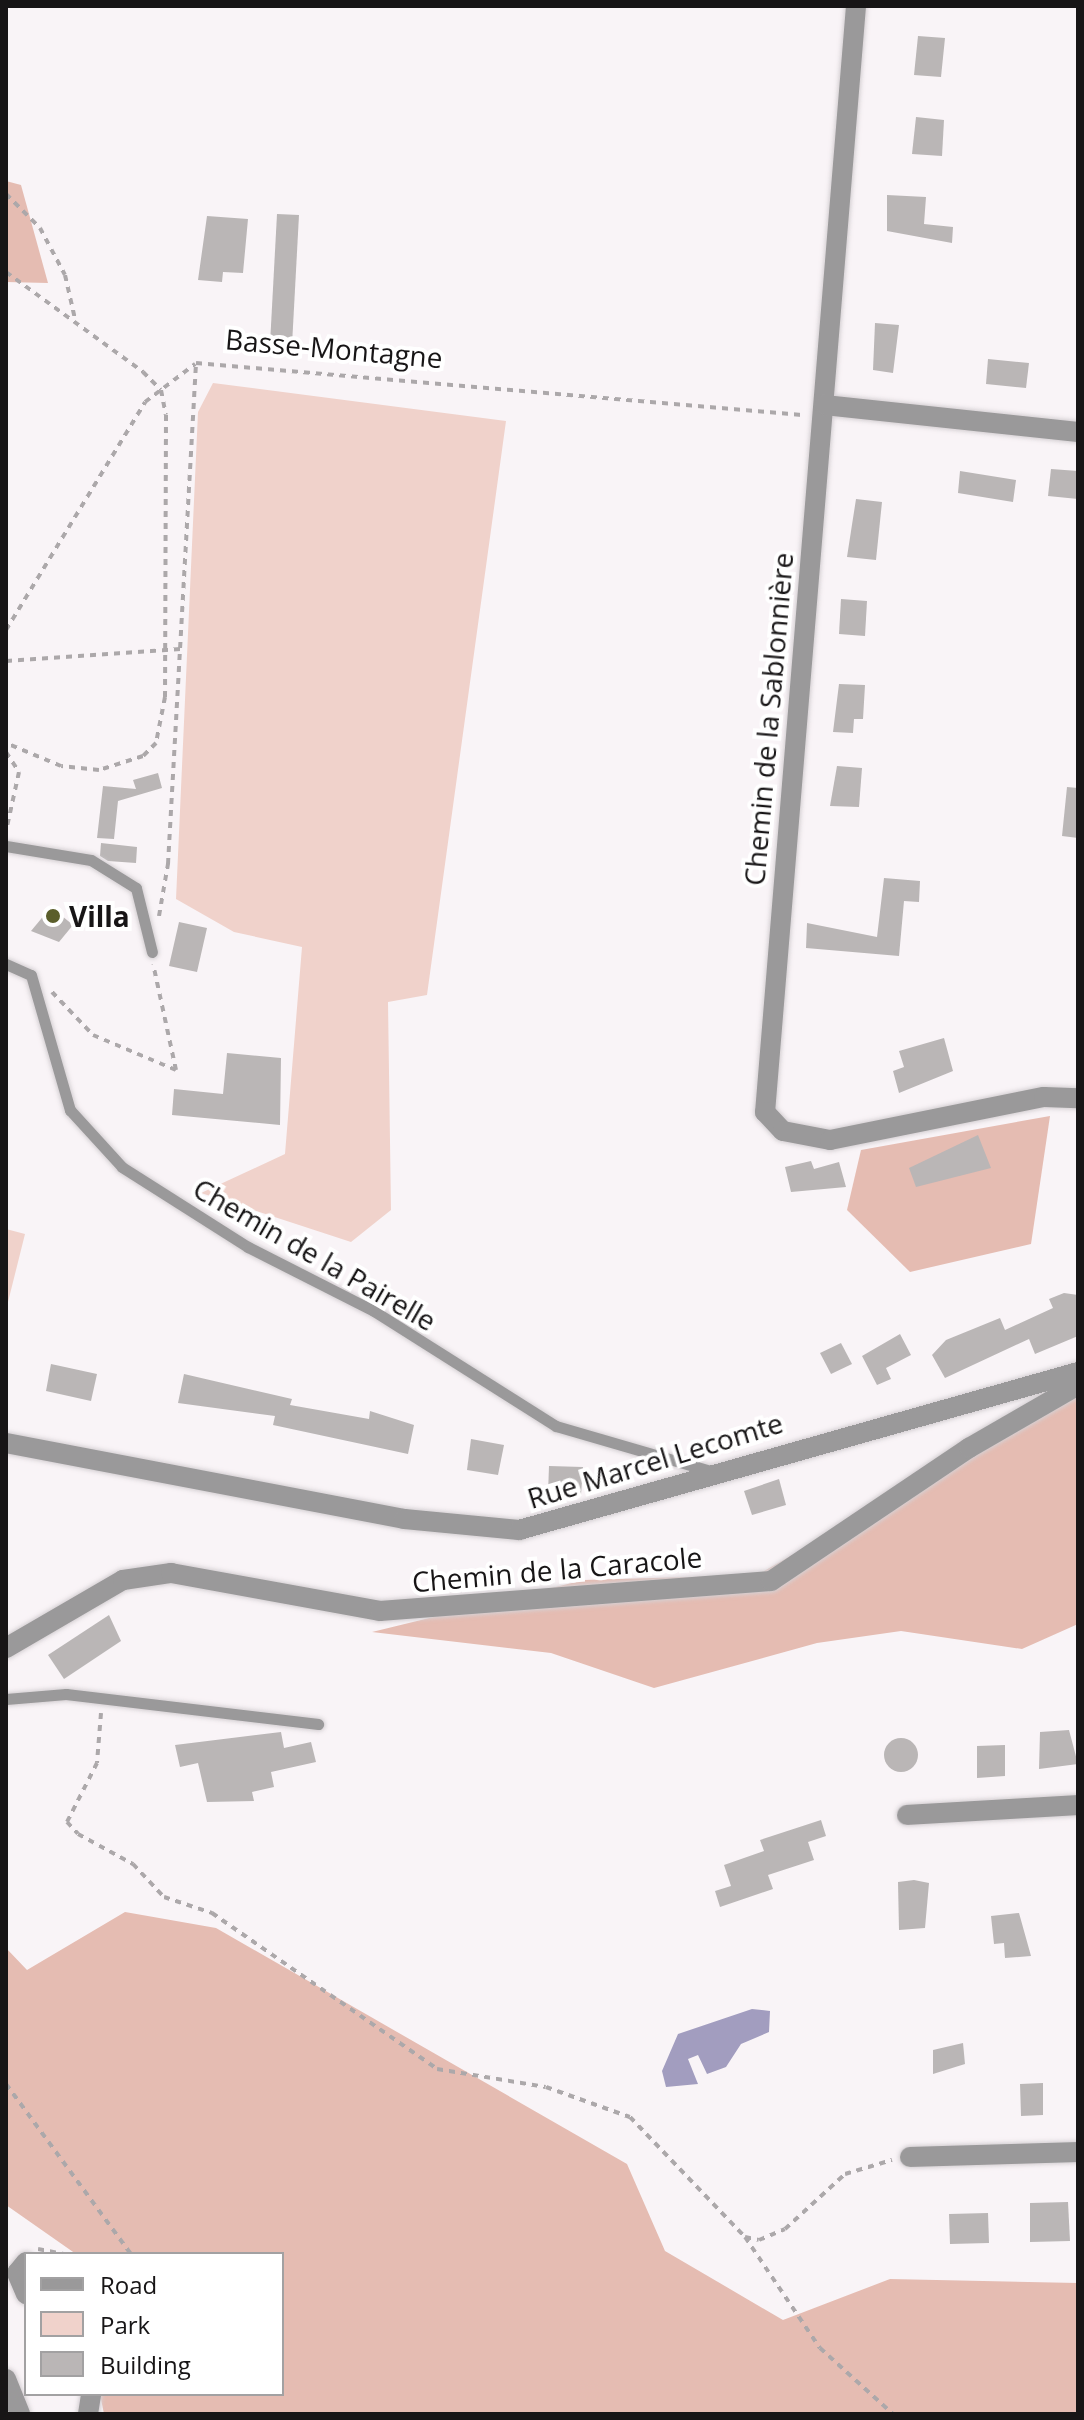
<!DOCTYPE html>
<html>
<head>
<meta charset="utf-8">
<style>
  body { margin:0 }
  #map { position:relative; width:1084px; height:2420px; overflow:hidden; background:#f9f4f7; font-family:"Open Sans",sans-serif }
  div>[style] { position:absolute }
  .green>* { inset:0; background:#f0d2cb }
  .forest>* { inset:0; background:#e5bcb2 }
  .water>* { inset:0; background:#a29dbf }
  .building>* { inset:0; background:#bab6b6 }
  .round { border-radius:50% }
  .path>* { height:4px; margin-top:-2px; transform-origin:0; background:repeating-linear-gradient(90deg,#aca8aa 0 6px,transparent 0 12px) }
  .roads { filter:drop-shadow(0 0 2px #d5d0d3) drop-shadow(0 0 2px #d5d0d3) }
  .service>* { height:11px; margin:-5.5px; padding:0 5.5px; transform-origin:5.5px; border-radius:5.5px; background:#9a999a }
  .minor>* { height:20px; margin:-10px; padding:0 10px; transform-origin:10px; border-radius:10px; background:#9a999a }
  .tertiary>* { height:20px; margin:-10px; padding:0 10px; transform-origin:10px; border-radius:10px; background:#9a999a }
  .dots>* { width:22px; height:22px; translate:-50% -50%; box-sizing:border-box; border:4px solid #fff; border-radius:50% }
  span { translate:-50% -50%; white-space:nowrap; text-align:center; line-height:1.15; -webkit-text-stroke:8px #fff; paint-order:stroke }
  .street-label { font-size:28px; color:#171516 }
  .poi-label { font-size:28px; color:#171516; font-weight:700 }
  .left { translate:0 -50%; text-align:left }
  .frame { position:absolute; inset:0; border:8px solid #171516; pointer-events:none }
  .legend { position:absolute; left:24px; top:2252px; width:260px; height:144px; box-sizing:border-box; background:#fff; border:2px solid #a2a1a2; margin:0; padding:10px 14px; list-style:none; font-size:24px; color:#171516 }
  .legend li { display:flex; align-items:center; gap:16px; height:40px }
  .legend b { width:40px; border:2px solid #a2a1a2 }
</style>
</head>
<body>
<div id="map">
  <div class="green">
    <i style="clip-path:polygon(213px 383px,506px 421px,427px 995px,388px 1002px,391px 1210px,351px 1242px,201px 1193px,285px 1154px,302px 947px,234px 932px,176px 899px,198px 412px)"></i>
    <i style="clip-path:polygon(6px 1229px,25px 1234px,6px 1310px)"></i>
  </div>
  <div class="forest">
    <i style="clip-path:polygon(6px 181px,21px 185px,48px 283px,6px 282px)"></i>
    <i style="clip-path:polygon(1050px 1116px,1031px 1244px,910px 1272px,847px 1210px,861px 1150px)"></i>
    <i style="clip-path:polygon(1078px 1392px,1078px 1624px,1022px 1649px,901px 1631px,817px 1643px,654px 1688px,551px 1653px,372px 1632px,584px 1580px,757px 1575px)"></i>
    <i style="clip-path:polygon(125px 1912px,216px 1928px,627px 2164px,665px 2251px,783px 2320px,890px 2279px,1078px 2283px,1078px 2414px,104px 2414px,100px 2394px,282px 2394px,282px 2254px,76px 2254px,6px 2205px,6px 1948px,27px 1970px)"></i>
  </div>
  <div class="water">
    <i style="clip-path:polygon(752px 2009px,770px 2011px,769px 2032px,741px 2044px,726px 2067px,707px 2074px,698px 2055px,688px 2059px,698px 2084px,666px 2087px,662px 2071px,678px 2034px)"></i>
  </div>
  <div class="building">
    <i style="clip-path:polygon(918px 36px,945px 38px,941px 77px,914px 75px)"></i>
    <i style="clip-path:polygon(916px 117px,944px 120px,942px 156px,912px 154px)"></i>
    <i style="clip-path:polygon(887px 195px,926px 197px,924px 224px,953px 227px,952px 243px,887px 231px)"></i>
    <i style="clip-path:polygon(277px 214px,299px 215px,292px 345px,270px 344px)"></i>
    <i style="clip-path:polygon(207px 216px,248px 219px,243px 273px,223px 272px,222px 282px,198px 280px)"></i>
    <i style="clip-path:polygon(875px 323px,899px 325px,893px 373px,873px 370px)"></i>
    <i style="clip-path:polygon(988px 359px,1029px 363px,1026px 388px,986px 384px)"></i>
    <i style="clip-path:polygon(1051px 469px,1078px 471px,1078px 499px,1048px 496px)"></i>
    <i style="clip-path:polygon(960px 471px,1016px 480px,1013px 502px,958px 493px)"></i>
    <i style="clip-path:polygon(856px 499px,882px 502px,876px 560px,847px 557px)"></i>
    <i style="clip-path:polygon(841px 599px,867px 601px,865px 636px,839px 634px)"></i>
    <i style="clip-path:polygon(839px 684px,865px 685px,863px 719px,854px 719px,853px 733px,833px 732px)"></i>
    <i style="clip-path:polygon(837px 766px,862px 768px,859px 807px,830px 806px)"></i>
    <i style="clip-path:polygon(158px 773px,162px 788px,118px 801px,114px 839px,97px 838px,103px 786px,136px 789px,133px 780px)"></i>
    <i style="clip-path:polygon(1067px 787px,1078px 788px,1078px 838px,1062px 836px)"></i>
    <i style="clip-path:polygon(101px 843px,137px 847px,136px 863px,108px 861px,100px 856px)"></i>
    <i style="clip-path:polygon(884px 878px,920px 881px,919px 902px,904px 901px,899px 956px,806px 948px,807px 923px,877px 937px)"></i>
    <i style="clip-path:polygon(51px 907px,73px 925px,59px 942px,31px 931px)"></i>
    <i style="clip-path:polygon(179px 922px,207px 928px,197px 972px,169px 966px)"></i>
    <i style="clip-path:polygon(944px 1038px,953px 1071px,899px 1093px,893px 1071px,904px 1067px,899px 1051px)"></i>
    <i style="clip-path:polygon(227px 1053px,281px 1058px,280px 1125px,172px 1115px,174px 1089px,223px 1094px)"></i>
    <i style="clip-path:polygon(978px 1135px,991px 1168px,916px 1187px,909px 1168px)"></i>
    <i style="clip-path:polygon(811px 1161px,814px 1169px,839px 1162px,846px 1187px,791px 1192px,785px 1167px)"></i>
    <i style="clip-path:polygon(1064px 1293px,1078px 1295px,1078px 1336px,1035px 1354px,1029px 1339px,945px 1378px,932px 1355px,946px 1340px,1000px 1318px,1005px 1330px,1053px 1308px,1049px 1299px)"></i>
    <i style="clip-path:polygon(900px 1334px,911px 1355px,886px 1368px,891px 1379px,877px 1385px,862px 1356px)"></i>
    <i style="clip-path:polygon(841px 1343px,852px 1364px,831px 1374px,820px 1353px)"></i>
    <i style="clip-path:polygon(51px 1364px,97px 1374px,91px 1401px,46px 1391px)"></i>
    <i style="clip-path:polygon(184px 1374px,292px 1399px,290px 1405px,369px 1419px,370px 1411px,414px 1425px,408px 1454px,273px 1425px,275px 1416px,178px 1403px)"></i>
    <i style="clip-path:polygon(471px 1439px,504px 1445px,498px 1475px,467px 1470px)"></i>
    <i style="clip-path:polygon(549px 1466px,583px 1467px,581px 1495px,548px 1494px)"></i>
    <i style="clip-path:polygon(779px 1479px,786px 1505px,752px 1515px,744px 1491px)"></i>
    <i style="clip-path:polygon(109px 1615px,121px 1641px,64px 1679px,48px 1655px)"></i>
    <i style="clip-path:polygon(1069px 1730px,1078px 1764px,1039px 1769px,1040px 1732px)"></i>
    <i style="clip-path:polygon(281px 1732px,284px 1748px,311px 1742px,316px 1762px,271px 1772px,274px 1787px,252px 1792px,254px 1801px,207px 1802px,198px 1763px,180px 1767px,175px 1745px)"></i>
    <i class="round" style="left:884px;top:1738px;width:34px;height:34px"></i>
    <i style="clip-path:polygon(1005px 1745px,1005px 1776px,977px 1778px,977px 1746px)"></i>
    <i style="clip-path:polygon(821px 1820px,826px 1836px,808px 1842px,814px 1860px,768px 1875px,773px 1889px,720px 1907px,715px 1891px,731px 1886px,724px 1865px,764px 1851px,760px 1840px)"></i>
    <i style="clip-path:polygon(914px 1880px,929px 1883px,925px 1928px,899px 1930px,898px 1882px)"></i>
    <i style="clip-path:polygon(1019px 1913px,1031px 1956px,1005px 1958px,1004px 1943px,994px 1944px,991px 1916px)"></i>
    <i style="clip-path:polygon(963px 2043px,965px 2064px,933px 2074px,933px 2050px)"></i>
    <i style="clip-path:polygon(1043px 2083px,1043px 2115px,1021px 2116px,1020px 2084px)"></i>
    <i style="clip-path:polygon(1068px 2202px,1070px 2241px,1030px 2242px,1030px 2203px)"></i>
    <i style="clip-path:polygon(988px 2213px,989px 2243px,950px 2244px,949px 2214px)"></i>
  </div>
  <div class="path">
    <i style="left:6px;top:194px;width:48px;rotate:45deg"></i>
    <i style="left:40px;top:228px;width:53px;rotate:62deg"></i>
    <i style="left:65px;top:275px;width:45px;rotate:77.2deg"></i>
    <i style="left:6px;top:272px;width:170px;rotate:36.1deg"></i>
    <i style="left:143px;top:372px;width:25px;rotate:45deg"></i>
    <i style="left:161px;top:390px;width:25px;rotate:79deg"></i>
    <i style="left:166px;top:415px;width:282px;rotate:90.2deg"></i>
    <i style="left:165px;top:697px;width:47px;rotate:101.1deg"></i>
    <i style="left:156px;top:743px;width:18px;rotate:135deg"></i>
    <i style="left:143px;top:756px;width:46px;rotate:162.3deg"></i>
    <i style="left:99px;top:770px;width:38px;rotate:-174deg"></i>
    <i style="left:61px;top:766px;width:60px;rotate:-157.3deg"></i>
    <i style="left:6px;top:630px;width:267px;rotate:-58.6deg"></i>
    <i style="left:145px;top:402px;width:63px;rotate:-37.2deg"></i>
    <i style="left:6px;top:661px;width:175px;rotate:-3.9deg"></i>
    <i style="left:6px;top:752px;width:24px;rotate:57deg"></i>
    <i style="left:19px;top:772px;width:60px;rotate:102.4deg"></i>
    <i style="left:159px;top:916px;width:53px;rotate:-80.2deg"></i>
    <i style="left:168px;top:864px;width:502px;rotate:-86.8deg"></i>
    <i style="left:196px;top:363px;width:608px;rotate:4.9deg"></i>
    <i style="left:52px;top:992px;width:59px;rotate:46.4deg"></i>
    <i style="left:93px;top:1035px;width:90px;rotate:22.9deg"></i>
    <i style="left:176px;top:1070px;width:108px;rotate:-102.2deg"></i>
    <i style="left:101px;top:1713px;width:50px;rotate:94.6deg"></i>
    <i style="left:97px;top:1763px;width:66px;rotate:117deg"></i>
    <i style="left:67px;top:1822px;width:16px;rotate:47deg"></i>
    <i style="left:78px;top:1834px;width:63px;rotate:28.6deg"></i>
    <i style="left:133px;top:1864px;width:45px;rotate:46.8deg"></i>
    <i style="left:164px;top:1897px;width:51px;rotate:18.4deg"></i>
    <i style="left:212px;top:1913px;width:274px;rotate:34.7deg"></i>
    <i style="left:437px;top:2069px;width:110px;rotate:9.4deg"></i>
    <i style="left:546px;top:2087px;width:89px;rotate:19.7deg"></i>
    <i style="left:630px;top:2117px;width:166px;rotate:46.2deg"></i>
    <i style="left:745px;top:2237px;width:14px;rotate:12deg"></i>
    <i style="left:759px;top:2240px;width:28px;rotate:-23deg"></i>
    <i style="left:785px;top:2229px;width:81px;rotate:-42.5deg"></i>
    <i style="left:845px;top:2174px;width:49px;rotate:-16.6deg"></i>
    <i style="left:6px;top:2084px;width:211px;rotate:53.7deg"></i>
    <i style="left:745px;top:2237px;width:134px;rotate:56deg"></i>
    <i style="left:820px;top:2348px;width:98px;rotate:42.1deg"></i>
    <i style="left:38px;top:2249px;width:26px;rotate:11deg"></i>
  </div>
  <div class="roads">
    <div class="service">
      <i style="left:6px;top:846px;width:86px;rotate:9.4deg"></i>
      <i style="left:91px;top:860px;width:53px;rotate:31.9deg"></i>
      <i style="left:136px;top:888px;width:66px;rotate:76deg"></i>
      <i style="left:6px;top:964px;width:27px;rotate:24deg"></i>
      <i style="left:31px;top:975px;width:141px;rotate:73.9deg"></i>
      <i style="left:70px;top:1110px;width:77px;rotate:47.6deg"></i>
      <i style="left:122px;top:1167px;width:149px;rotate:32.4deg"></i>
      <i style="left:248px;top:1247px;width:141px;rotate:26.9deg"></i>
      <i style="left:374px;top:1311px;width:215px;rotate:32.3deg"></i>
      <i style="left:556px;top:1426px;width:161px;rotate:16.2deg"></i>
      <i style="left:6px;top:1699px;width:60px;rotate:-4.8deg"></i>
      <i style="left:66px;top:1694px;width:254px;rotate:6.8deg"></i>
    </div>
    <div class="minor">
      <i style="left:856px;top:6px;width:1110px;rotate:94.7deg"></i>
      <i style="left:765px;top:1112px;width:26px;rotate:47deg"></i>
      <i style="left:783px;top:1131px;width:48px;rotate:10.8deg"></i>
      <i style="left:830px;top:1140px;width:218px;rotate:-11.4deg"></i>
      <i style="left:1044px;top:1097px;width:34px;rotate:2deg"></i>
      <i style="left:825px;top:405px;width:254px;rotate:6.1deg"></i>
      <i style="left:6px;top:1648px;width:135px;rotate:-30.2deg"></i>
      <i style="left:123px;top:1580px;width:49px;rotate:-8.3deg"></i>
      <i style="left:171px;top:1573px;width:212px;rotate:10.3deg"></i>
      <i style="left:380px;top:1611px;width:392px;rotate:-4.4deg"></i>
      <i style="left:771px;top:1581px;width:239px;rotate:-33.9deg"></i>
      <i style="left:969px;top:1448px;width:126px;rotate:-30deg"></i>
      <i style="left:907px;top:1815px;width:171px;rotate:-3.3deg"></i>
      <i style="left:910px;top:2157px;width:168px;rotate:-1.7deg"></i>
      <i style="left:26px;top:2262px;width:14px;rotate:129deg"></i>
      <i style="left:17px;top:2273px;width:23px;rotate:67deg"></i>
      <i style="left:6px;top:2379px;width:38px;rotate:68deg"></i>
      <i style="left:88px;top:2414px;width:20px;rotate:-81deg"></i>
    </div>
    <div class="tertiary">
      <i style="left:6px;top:1443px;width:405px;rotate:10.8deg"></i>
      <i style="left:404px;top:1519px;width:116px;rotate:5.5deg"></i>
      <i style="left:519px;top:1530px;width:581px;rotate:-15.78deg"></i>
    </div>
  </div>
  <div class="dots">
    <i style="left:53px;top:916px;background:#5b5e2b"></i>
  </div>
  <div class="street-label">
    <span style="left:334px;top:348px;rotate:5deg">Basse-Montagne</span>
    <span style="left:768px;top:719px;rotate:-85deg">Chemin de la Sablonnière</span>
    <span style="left:315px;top:1254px;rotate:30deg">Chemin de la Pairelle</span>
    <span style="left:655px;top:1460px;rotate:-17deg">Rue Marcel Lecomte</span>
    <span style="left:557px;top:1569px;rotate:-5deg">Chemin de la Caracole</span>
  </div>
  <div class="poi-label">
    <span class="left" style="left:69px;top:916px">Villa</span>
  </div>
  <div class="frame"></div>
  <ul class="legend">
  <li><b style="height:10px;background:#9a999a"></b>Road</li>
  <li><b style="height:22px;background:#f0d2cb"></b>Park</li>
  <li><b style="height:22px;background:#bab6b6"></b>Building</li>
  </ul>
</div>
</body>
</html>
